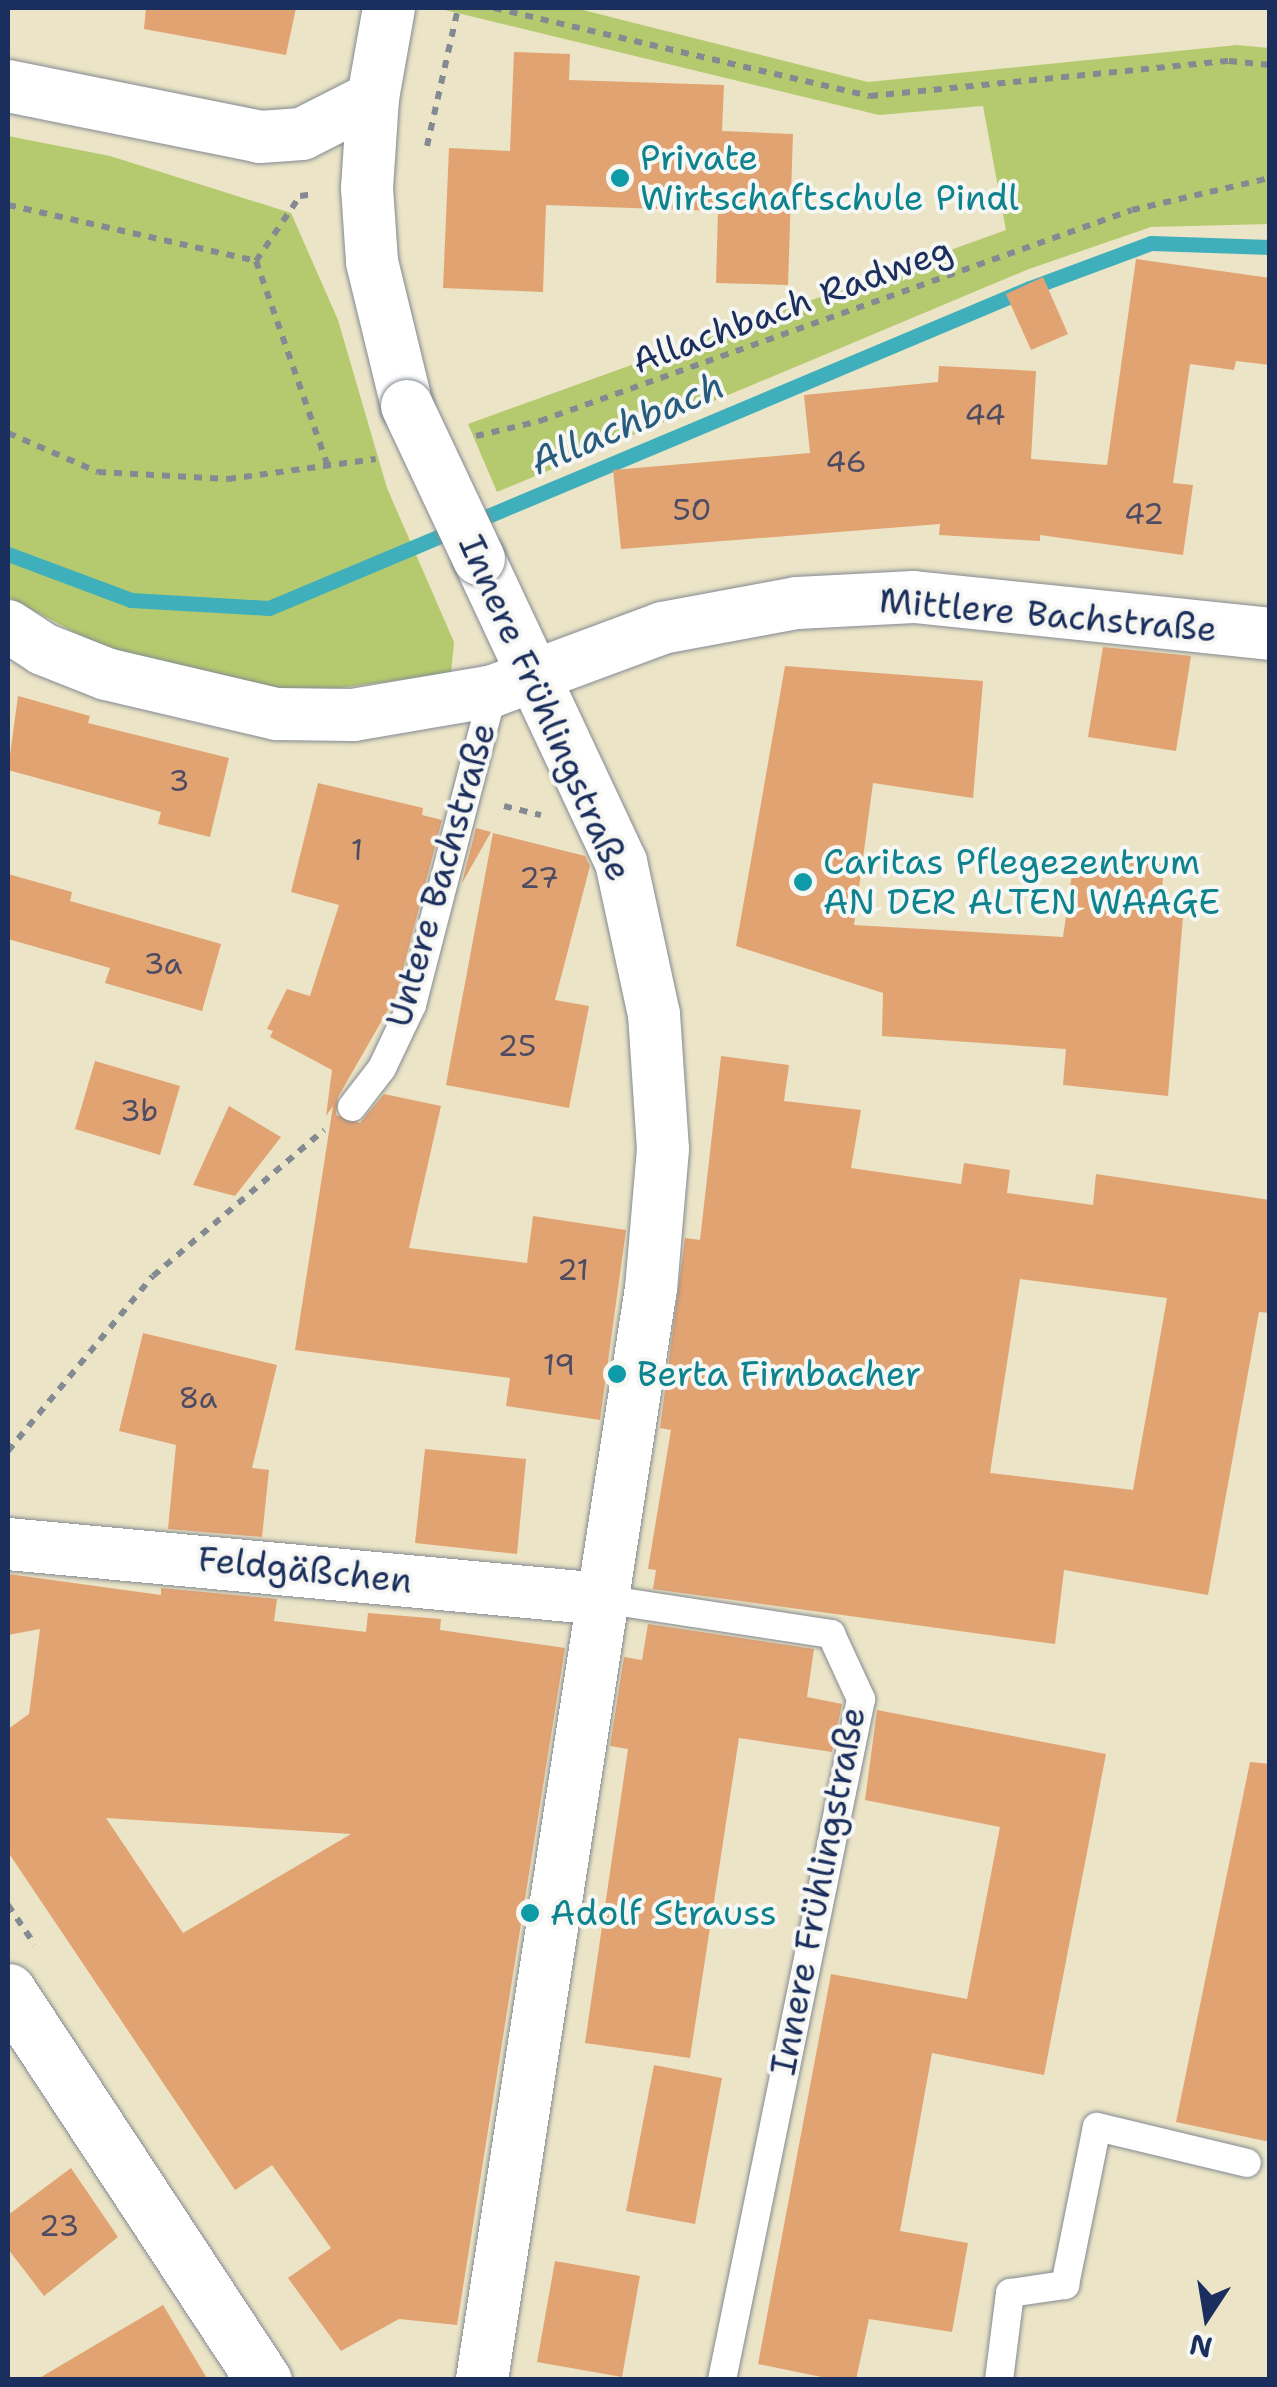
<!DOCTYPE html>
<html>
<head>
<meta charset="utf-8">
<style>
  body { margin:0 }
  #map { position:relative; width:1277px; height:2387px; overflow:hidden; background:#ebe4c6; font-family:"Shantell Sans",sans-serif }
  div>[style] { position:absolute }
  .green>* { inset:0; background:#b5ca6e }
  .stream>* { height:15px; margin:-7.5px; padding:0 7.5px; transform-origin:7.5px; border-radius:7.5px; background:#40afbc }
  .building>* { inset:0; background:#e2a373 }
  .path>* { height:6px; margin-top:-3px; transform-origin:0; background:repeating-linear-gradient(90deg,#838a92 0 8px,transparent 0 16px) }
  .roads { filter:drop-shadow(0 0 2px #838a92) drop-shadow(0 0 2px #838a92) }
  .service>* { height:28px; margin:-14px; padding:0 14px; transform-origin:14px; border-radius:14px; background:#fff }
  .minor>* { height:52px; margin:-26px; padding:0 26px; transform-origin:26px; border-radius:26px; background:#fff }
  .secondary>* { height:55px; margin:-27.5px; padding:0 27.5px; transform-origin:27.5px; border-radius:27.5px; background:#fff }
  .bridges { filter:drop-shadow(0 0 2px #838a92) drop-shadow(0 0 2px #838a92) }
  .minor-bridge>* { height:52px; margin:-26px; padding:0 26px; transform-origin:26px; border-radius:26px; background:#fff }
  .dots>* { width:28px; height:28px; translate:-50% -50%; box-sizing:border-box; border:5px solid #f6f6f2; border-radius:50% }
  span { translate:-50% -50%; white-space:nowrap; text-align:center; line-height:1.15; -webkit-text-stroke:8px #f6f6f2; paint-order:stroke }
  .number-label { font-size:30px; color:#4d4c63 }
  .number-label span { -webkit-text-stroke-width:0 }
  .culture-label { font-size:35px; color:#0d838f }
  .left { translate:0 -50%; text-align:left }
  .street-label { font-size:35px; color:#1b2f5e }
  .water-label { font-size:38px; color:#285c7f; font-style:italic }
  .frame { position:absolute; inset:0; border:10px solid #1b2f5e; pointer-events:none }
  .north { position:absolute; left:1157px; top:2267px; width:100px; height:100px; -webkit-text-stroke:8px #f6f6f2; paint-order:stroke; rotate:192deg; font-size:28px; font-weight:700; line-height:40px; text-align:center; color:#1b2f5e }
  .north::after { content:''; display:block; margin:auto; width:35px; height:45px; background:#1b2f5e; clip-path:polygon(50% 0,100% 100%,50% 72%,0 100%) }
</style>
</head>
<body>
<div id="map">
  <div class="green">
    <i style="clip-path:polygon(575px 8px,868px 82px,1237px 45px,1269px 48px,1269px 224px,1151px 227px,1029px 269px,497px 492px,468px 424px,1006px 230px,983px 106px,879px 115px,445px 10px)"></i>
    <i style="clip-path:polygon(8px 136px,110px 156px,291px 213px,338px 320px,387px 488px,454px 642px,451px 673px,302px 693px,193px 673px,95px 643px,8px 597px)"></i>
  </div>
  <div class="stream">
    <i style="left:8px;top:554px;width:131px;rotate:20.5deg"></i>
    <i style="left:131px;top:600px;width:138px;rotate:3.3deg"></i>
    <i style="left:269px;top:608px;width:826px;rotate:-22.81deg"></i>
    <i style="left:1030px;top:288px;width:129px;rotate:-20.4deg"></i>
    <i style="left:1151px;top:243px;width:119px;rotate:1.9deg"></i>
  </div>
  <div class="building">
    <i style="clip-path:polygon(146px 8px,296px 8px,286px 55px,144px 29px)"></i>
    <i style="clip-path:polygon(514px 52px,570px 54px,569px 80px,724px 85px,722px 131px,793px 134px,788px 285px,716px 283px,718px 211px,546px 205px,543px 292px,443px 288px,449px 148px,510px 151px)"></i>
    <i style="clip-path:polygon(1136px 259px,1270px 278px,1270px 365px,1236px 361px,1234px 370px,1190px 364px,1173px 483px,1193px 485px,1183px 555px,1040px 535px,1040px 541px,939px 535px,940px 524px,621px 549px,613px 470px,810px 453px,804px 395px,938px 382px,939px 366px,1036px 371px,1031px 459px,1107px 465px)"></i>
    <i style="clip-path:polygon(1043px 277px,1068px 334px,1031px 350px,1006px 294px)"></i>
    <i style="clip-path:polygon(1103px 647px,1191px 656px,1176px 751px,1088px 737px)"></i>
    <i style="clip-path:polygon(785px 666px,983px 681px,973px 798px,873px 783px,854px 925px,1063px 937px,1074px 860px,1164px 864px,1161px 904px,1184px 905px,1168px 1096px,1063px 1085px,1066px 1049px,882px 1036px,883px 993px,736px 946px)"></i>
    <i style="clip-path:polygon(18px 696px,90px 716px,88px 723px,229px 758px,210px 837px,158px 824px,161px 812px,8px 770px)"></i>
    <i style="clip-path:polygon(318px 783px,423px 808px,422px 815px,442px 820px,396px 996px,338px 1097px,336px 1115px,360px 1123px,384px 1094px,441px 1106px,409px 1248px,527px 1263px,533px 1216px,626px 1230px,600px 1420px,506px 1406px,510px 1378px,295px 1350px,333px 1106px,326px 1116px,332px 1070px,270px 1037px,273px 1031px,267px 1029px,287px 989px,310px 996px,339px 905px,291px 892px)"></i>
    <i style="clip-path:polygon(476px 828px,491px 832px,462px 883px)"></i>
    <i style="clip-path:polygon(493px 833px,585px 856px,590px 866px,555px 1000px,589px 1006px,569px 1108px,446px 1085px)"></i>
    <i style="clip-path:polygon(8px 874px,72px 892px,70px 901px,221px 944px,202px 1011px,105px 983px,110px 968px,8px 939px)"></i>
    <i style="clip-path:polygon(evenodd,721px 1056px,789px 1065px,784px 1101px,861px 1110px,851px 1168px,961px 1184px,964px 1163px,1010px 1170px,1007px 1193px,1093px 1205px,1096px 1174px,1270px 1200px,1270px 1313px,1259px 1312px,1208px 1595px,1064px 1570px,1055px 1644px,653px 1589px,656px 1570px,648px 1569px,671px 1430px,660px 1428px,685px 1238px,700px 1240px,721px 1056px,1020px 1279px,1167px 1298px,1133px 1490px,990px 1473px,1020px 1279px)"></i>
    <i style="clip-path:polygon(95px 1061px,180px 1086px,160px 1155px,75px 1129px)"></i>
    <i style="clip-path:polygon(229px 1106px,281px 1137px,235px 1196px,193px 1185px)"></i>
    <i style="clip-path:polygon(143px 1333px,277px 1365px,252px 1468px,269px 1470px,262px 1537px,168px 1529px,176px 1445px,119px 1431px)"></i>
    <i style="clip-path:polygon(425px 1449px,526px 1459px,517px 1554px,415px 1543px)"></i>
    <i style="clip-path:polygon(evenodd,8px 1574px,161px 1595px,161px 1588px,277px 1599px,274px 1621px,366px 1632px,368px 1613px,441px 1619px,440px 1630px,565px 1648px,457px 2325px,399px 2319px,341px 2351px,288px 2278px,331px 2248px,272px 2165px,235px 2190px,8px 1852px,8px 1729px,29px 1714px,40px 1629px,8px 1635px,8px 1574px,106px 1818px,351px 1834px,183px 1933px,106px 1818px)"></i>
    <i style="clip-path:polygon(648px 1624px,814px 1649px,807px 1697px,842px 1704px,832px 1752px,739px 1738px,690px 2058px,585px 2043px,628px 1749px,610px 1746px,624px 1657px,642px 1660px)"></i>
    <i style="clip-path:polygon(877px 1710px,1106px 1754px,1044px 2075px,932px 2053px,900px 2231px,968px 2243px,952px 2332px,869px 2319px,856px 2380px,836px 2380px,758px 2364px,831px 1974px,967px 1999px,1000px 1827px,865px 1800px)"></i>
    <i style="clip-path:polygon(1250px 1762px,1270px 1764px,1270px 2142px,1176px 2122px)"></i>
    <i style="clip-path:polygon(654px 2065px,722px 2078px,695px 2224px,626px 2211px)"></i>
    <i style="clip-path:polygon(71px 2168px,118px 2237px,44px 2296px,8px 2249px,8px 2215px)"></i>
    <i style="clip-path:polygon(555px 2261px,640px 2276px,622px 2377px,537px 2362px)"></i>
    <i style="clip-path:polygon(163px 2305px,208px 2380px,36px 2380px)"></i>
  </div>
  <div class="path">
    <i style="left:494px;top:8px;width:386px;rotate:13.2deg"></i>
    <i style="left:870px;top:96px;width:361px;rotate:-5.6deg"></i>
    <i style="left:1229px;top:61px;width:41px;rotate:5.6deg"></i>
    <i style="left:427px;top:146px;width:141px;rotate:-77.3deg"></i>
    <i style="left:8px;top:205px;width:254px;rotate:12.7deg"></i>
    <i style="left:256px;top:261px;width:221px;rotate:70.7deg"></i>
    <i style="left:256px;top:261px;width:78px;rotate:-55.9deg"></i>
    <i style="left:300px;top:196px;width:15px;rotate:-8deg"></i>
    <i style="left:8px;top:433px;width:98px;rotate:23.4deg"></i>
    <i style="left:98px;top:472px;width:130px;rotate:3.1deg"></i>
    <i style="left:228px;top:479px;width:149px;rotate:-7.7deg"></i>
    <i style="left:476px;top:436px;width:66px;rotate:-13.2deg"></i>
    <i style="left:540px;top:421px;width:628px;rotate:-19.62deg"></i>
    <i style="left:1132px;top:210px;width:142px;rotate:-13.1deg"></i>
    <i style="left:504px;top:806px;width:38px;rotate:14deg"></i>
    <i style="left:8px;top:1451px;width:227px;rotate:-50.4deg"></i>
    <i style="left:153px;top:1276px;width:225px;rotate:-40.5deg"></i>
    <i style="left:8px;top:1905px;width:48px;rotate:56deg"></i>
  </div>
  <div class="roads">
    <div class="service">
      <i style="left:352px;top:1107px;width:49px;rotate:-52.4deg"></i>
      <i style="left:382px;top:1068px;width:70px;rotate:-64.5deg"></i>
      <i style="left:412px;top:1005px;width:324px;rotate:-75.5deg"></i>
      <i style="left:602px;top:1599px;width:232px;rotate:8.7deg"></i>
      <i style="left:831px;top:1634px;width:72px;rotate:65.2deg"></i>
      <i style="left:861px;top:1699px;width:695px;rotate:101.54deg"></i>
      <i style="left:999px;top:2380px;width:88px;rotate:-82.8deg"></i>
      <i style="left:1010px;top:2293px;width:56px;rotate:-8.3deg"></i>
      <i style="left:1065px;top:2285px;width:161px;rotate:-78.6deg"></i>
      <i style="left:1097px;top:2127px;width:154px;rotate:13.5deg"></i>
    </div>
    <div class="minor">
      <i style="left:389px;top:8px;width:91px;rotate:100.1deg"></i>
      <i style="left:373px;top:98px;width:90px;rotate:93.8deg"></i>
      <i style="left:367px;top:188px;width:74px;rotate:86.1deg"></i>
      <i style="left:372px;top:262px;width:148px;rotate:76.3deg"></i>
      <i style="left:8px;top:86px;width:257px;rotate:11.4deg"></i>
      <i style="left:260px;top:137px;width:42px;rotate:-4.1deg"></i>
      <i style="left:302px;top:134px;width:80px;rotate:-26.9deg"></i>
      <i style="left:479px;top:559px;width:335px;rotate:64.9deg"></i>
      <i style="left:621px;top:862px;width:156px;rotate:77.8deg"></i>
      <i style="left:654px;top:1014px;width:135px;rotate:86.2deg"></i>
      <i style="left:663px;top:1149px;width:140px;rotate:94.9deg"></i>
      <i style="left:651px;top:1288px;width:1105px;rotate:98.8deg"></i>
      <i style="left:8px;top:626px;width:42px;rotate:33.3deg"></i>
      <i style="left:43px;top:649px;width:68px;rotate:21.6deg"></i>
      <i style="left:106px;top:674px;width:176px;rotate:13.2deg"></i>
      <i style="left:277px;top:714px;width:76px;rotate:0.8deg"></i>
      <i style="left:353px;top:715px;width:142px;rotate:-9.7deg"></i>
      <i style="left:493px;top:691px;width:180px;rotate:-20.4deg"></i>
      <i style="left:662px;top:628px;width:137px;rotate:-10.5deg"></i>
      <i style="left:797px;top:603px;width:117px;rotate:-2.9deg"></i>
      <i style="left:914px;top:597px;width:358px;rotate:5.9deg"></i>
      <i style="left:8px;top:1544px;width:597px;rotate:5.29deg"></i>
    </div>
    <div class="secondary">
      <i style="left:8px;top:1991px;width:466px;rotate:56.7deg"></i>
    </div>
  </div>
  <div class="bridges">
    <div class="minor-bridge">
      <i style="left:407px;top:406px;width:169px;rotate:64.8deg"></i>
    </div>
  </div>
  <div class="dots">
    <i style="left:620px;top:178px;background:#0f9aa8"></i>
    <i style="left:803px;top:882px;background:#0f9aa8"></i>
    <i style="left:617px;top:1374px;background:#0f9aa8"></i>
    <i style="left:530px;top:1913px;background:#0f9aa8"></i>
  </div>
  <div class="number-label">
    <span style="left:985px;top:415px">44</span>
    <span style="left:846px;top:462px">46</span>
    <span style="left:692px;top:510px">50</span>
    <span style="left:1144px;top:514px">42</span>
    <span style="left:179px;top:781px">3</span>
    <span style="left:357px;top:850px">1</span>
    <span style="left:539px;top:878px">27</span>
    <span style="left:163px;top:964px">3a</span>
    <span style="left:517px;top:1046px">25</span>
    <span style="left:139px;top:1111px">3b</span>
    <span style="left:573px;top:1270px">21</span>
    <span style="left:559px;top:1365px">19</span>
    <span style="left:198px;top:1398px">8a</span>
    <span style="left:59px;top:2226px">23</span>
  </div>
  <div class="culture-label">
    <span class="left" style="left:640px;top:178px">Private<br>Wirtschaftschule Pindl</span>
    <span class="left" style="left:823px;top:882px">Caritas Pflegezentrum<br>AN DER ALTEN WAAGE</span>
    <span class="left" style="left:637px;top:1374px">Berta Firnbacher</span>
    <span class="left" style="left:550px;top:1913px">Adolf Strauss</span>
  </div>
  <div class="street-label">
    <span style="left:792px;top:305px;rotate:-20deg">Allachbach Radweg</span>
    <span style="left:1048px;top:615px;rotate:5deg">Mittlere Bachstraße</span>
    <span style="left:545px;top:708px;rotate:66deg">Innere Frühlingstraße</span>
    <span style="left:441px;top:875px;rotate:-74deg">Untere Bachstraße</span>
    <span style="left:305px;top:1570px;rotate:6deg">Feldgäßchen</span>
    <span style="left:818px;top:1891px;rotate:-79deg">Innere Frühlingstraße</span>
  </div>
  <div class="water-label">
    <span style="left:627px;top:423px;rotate:-23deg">Allachbach</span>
  </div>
  <div class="frame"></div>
  <div class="north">N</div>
</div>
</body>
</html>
